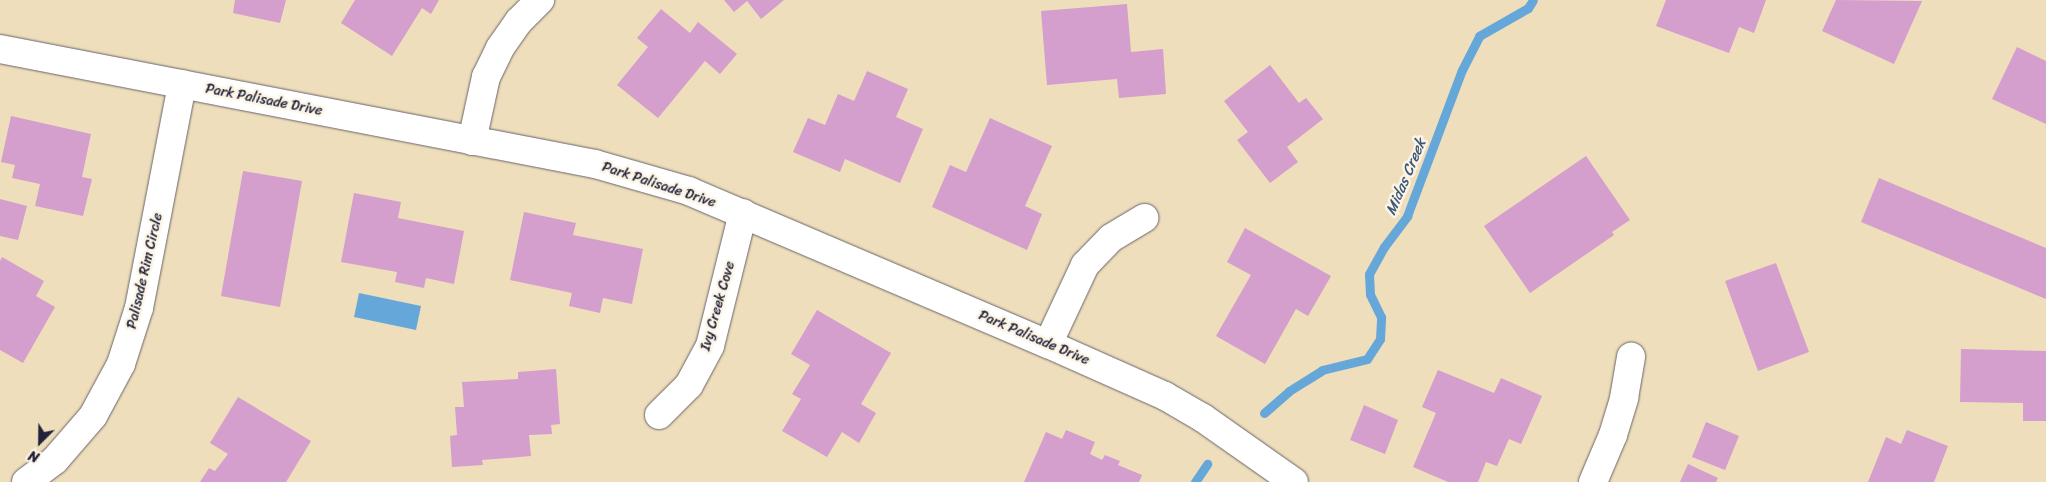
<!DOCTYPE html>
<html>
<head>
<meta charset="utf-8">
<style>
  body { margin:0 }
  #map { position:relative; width:2046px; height:482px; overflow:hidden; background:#eedebc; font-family:Sriracha,sans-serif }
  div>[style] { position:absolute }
  .water>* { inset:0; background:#66a7d9 }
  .stream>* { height:9px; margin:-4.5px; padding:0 4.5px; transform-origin:4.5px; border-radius:4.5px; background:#66a7d9 }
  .building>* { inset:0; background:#d49ecd }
  .roads { filter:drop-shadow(0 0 1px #696468) drop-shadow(0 0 1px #696468) }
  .street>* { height:28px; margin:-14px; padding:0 14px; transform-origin:14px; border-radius:14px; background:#fff }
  span { translate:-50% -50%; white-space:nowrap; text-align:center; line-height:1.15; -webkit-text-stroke:5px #fcf5e5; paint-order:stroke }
  .street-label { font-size:14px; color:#22223b }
  .water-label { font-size:15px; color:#3d577a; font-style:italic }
  .north { position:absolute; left:15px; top:417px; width:50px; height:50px; -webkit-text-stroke:4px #fcf5e5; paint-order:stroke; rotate:203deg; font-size:14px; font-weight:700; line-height:20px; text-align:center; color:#22223b }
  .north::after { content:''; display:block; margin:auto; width:18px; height:22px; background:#22223b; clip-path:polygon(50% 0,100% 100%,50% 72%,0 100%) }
</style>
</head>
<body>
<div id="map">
  <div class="water">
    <i style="clip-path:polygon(359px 293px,421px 306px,416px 330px,354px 317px)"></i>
  </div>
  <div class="stream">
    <i style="left:1264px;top:413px;width:33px;rotate:-41deg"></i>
    <i style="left:1289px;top:391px;width:39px;rotate:-32deg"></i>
    <i style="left:1322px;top:370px;width:46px;rotate:-13.7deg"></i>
    <i style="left:1367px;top:359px;width:24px;rotate:-57deg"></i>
    <i style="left:1380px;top:339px;width:22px;rotate:-87deg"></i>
    <i style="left:1381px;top:317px;width:25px;rotate:-116deg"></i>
    <i style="left:1370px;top:294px;width:20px;rotate:-93deg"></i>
    <i style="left:1369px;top:274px;width:31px;rotate:-61deg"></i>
    <i style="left:1384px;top:247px;width:39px;rotate:-53deg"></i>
    <i style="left:1407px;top:216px;width:156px;rotate:-69.4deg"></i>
    <i style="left:1462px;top:70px;width:38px;rotate:-63deg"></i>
    <i style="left:1479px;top:36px;width:56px;rotate:-29.7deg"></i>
    <i style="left:1528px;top:8px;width:9px;rotate:-58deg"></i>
    <i style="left:1195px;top:482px;width:22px;rotate:-56deg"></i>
  </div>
  <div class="building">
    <i style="clip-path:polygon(235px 0,286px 0,280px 23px,233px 13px)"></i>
    <i style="clip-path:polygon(355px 0,439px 0,431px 14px,422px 8px,392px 56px,341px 23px)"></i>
    <i style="clip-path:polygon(724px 0,784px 0,761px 19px,747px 1px,734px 12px)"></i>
    <i style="clip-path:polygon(1666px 0,1766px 0,1754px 33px,1739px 27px,1729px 53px,1656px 26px)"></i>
    <i style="clip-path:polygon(1836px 0,1922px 1px,1894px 64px,1822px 31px)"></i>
    <i style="clip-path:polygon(1127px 4px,1131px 52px,1163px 49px,1166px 94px,1119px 98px,1117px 79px,1047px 85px,1041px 11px)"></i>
    <i style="clip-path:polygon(661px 9px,690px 33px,698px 22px,737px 54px,720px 74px,705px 61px,658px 118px,617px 85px,648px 47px,637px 38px)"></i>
    <i style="clip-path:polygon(2017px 47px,2046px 61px,2046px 124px,1992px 99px)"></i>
    <i style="clip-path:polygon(1270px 65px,1299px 103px,1306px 98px,1323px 119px,1287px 147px,1298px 162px,1270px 183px,1237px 140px,1248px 132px,1224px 101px)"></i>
    <i style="clip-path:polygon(867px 71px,908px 89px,896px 117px,923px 129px,900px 183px,845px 159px,840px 172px,793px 152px,808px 118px,825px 125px,838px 94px,854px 101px)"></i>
    <i style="clip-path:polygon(11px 116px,91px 134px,82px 177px,92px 179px,83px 216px,35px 206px,40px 184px,12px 178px,15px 165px,1px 162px)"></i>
    <i style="clip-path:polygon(990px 118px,1052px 146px,1025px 206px,1042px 214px,1027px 250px,932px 207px,950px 165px,966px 172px)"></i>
    <i style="clip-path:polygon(1586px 156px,1630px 220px,1612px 232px,1614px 235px,1530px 293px,1484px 226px)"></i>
    <i style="clip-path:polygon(243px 171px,302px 181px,280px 307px,221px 296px)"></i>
    <i style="clip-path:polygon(1879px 178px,2046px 248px,2046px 299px,1861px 222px)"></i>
    <i style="clip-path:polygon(354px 193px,401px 202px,398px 218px,464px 231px,454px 284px,426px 278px,424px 288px,395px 282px,397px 272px,341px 262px)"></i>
    <i style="clip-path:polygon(0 199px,27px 206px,18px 240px,0 236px)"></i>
    <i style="clip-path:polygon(524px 212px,576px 223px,573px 235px,643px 249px,632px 304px,603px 298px,600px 313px,569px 306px,572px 293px,510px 280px)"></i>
    <i style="clip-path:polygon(1245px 228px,1331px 276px,1308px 316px,1296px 309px,1265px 364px,1216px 336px,1251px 275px,1227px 262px)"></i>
    <i style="clip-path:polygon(2px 257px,44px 281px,36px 296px,55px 307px,23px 363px,0 350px,0 261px)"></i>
    <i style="clip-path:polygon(1776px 263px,1809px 352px,1758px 371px,1725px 281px)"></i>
    <i style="clip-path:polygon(817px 310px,891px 353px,861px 404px,876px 413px,859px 443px,842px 432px,827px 457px,782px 431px,801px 399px,792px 394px,810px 365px,791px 354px)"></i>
    <i style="clip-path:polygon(1961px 349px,2046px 351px,2046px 421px,2023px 421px,2023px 403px,1960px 402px)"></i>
    <i style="clip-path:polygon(556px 369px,560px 424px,551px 425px,552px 434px,529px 435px,531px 456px,482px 460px,483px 465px,452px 467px,450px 436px,457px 435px,455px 407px,464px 407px,462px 382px,518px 379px,518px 372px)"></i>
    <i style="clip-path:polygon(1438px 370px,1494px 393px,1501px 378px,1542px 396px,1521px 444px,1509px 439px,1497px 466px,1486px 462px,1478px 482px,1448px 482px,1413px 467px,1436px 413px,1422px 407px)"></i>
    <i style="clip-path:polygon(238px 397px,311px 441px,286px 482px,200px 482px,209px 468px,215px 471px,228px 454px,210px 443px)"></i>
    <i style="clip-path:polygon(1364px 405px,1398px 420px,1385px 454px,1350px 440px)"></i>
    <i style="clip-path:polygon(1706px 422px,1739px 436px,1725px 470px,1692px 457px)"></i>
    <i style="clip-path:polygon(1066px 430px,1095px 442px,1090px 454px,1102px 460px,1105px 455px,1120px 461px,1118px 465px,1142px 475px,1139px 482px,1024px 482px,1046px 432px,1062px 439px)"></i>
    <i style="clip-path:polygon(1907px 430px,1948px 446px,1934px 482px,1868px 482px,1886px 437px,1901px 444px)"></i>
    <i style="clip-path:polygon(1688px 464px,1718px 478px,1716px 482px,1680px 482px)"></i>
  </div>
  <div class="roads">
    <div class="street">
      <i style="left:0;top:49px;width:606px;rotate:10.94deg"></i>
      <i style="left:595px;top:164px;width:98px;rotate:16deg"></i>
      <i style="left:689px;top:191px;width:390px;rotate:23.1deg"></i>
      <i style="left:1048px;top:344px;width:128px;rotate:24deg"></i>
      <i style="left:1165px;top:396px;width:44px;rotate:30.1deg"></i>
      <i style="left:1203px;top:418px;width:111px;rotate:35.1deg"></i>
      <i style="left:472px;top:141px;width:66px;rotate:-77.7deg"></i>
      <i style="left:486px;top:77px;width:32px;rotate:-64deg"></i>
      <i style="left:500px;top:48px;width:33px;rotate:-55deg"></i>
      <i style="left:519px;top:21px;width:30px;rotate:-45deg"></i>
      <i style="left:1048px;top:344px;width:87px;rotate:-64.9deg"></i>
      <i style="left:1085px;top:265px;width:37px;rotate:-46deg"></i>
      <i style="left:1111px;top:238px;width:39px;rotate:-31deg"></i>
      <i style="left:659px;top:415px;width:42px;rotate:-45deg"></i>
      <i style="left:689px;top:385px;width:44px;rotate:-61.7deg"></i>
      <i style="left:710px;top:346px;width:137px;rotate:-76.1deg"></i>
      <i style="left:26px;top:482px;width:36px;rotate:-37deg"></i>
      <i style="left:55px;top:460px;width:58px;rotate:-49.2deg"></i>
      <i style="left:93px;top:416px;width:59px;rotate:-61.7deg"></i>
      <i style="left:121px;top:364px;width:59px;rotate:-72.2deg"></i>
      <i style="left:139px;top:308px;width:228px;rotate:-79.1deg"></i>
      <i style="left:1593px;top:482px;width:51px;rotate:-66.9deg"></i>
      <i style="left:1613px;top:435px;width:39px;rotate:-73deg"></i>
      <i style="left:1624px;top:398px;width:42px;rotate:-80.3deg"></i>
    </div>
  </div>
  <div class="street-label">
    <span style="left:264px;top:100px;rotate:11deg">Park Palisade Drive</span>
    <span style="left:659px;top:185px;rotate:18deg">Park Palisade Drive</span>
    <span style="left:145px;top:271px;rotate:-77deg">Palisade Rim Circle</span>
    <span style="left:718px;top:306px;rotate:-74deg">Ivy Creek Cove</span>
    <span style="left:1034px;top:338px;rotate:23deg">Park Palisade Drive</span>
  </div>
  <div class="water-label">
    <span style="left:1406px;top:177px;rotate:-67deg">Midas Creek</span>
  </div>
  <div class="north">N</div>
</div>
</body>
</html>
